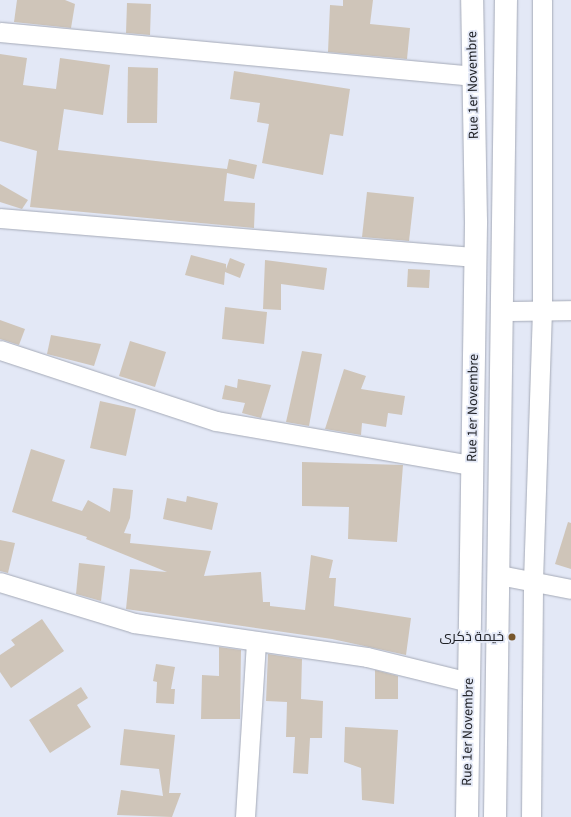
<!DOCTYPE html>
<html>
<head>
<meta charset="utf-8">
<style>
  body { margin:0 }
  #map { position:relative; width:571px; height:817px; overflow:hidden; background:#e3e8f6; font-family:"Source Sans 3",Cairo,sans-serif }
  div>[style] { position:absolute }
  .building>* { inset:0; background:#cfc5b9 }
  .roads { filter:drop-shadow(0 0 1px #a5aab7) drop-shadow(0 0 1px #a5aab7) }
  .minor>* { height:19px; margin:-9.5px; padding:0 9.5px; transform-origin:9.5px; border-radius:9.5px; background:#fff }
  .primary>* { height:22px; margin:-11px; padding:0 11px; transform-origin:11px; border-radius:11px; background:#fff }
  .dots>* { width:11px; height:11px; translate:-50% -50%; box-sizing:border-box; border:2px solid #e3e8f6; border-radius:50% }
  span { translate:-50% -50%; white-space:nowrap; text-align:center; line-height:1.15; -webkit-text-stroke:3.5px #e3e8f6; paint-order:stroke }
  .street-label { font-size:14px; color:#202227 }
  .poi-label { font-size:14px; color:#202227 }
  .right { translate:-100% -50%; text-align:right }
</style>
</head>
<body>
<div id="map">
  <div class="building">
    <i style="clip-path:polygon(17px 0,65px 0,75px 4px,71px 28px,14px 22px)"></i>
    <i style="clip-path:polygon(343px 0,373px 0,370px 24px,410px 28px,407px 59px,328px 52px,330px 5px,343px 6px)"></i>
    <i style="clip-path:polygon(127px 3px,151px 4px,150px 35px,126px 33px)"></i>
    <i style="clip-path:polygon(0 54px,27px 58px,23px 85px,56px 89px,60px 58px,110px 65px,103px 115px,64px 109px,58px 150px,227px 169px,229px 159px,257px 165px,254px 179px,227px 173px,224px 201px,255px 203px,254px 228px,30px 207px,37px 151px,0 141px)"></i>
    <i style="clip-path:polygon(128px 67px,158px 68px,157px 123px,127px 123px)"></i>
    <i style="clip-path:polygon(234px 71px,350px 89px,343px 136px,330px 134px,323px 175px,262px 163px,269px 124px,257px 122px,260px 103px,230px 99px)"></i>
    <i style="clip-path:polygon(0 184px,28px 200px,22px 209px,0 202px)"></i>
    <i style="clip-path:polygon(367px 192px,414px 197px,409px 241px,362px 237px)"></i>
    <i style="clip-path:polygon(191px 255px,226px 264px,226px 269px,230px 258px,245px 264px,240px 278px,225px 272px,224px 285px,185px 275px)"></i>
    <i style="clip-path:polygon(265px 260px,327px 268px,324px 290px,281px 284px,281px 310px,263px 309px)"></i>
    <i style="clip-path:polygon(408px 269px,430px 270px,429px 288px,407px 287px)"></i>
    <i style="clip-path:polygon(225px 307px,267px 312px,264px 344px,222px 339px)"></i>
    <i style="clip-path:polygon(0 320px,25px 329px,19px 345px,0 339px)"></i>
    <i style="clip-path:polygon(51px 335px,101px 344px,94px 366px,47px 354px)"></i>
    <i style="clip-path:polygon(130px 341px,166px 352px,155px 387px,119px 376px)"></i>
    <i style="clip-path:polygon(302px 351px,322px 354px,309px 426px,286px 422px)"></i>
    <i style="clip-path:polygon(344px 369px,366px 376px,361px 389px,405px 396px,402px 415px,388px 413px,386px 427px,362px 423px,361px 435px,325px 429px)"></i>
    <i style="clip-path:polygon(238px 379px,271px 385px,261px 418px,242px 413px,245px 403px,222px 399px,225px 385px,237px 388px)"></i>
    <i style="clip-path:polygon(100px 401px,136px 409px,126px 456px,90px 448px)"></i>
    <i style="clip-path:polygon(31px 449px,65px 460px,52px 501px,82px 511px,88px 500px,110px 512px,113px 488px,133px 490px,130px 518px,124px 533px,131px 534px,130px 543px,211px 551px,204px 576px,261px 572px,263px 602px,270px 602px,270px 606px,305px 610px,311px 555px,333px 560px,329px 578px,336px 578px,334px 606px,411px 618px,406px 655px,332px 639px,126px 609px,130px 569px,167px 572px,86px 539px,87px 537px,12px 512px)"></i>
    <i style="clip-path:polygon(302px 462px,403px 465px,397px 542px,348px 539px,349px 507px,302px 506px)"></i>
    <i style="clip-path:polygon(187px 496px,218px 503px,212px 530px,163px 519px,167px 498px,186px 502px)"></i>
    <i style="clip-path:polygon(568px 522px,571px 523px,571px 569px,555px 564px)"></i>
    <i style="clip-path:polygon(0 540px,15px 543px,8px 573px,0 571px)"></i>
    <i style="clip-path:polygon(79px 563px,105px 566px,101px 601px,76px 594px)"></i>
    <i style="clip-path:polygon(42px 619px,64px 651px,11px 688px,0 672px,0 655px,15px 645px,11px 640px)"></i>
    <i style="clip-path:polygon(219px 647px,241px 650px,240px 719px,201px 719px,202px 675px,219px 676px)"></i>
    <i style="clip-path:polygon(268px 654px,302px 659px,301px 699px,323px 701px,322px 738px,310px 738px,308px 774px,293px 773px,295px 737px,286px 737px,287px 702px,266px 701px)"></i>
    <i style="clip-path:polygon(156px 664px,175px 667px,171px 689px,175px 689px,174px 704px,156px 703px,157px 682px,153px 681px)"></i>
    <i style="clip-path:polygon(375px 670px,398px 676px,398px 699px,375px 699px)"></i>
    <i style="clip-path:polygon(81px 687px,88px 698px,77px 705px,91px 727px,50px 753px,29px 720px)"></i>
    <i style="clip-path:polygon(345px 727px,398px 730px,394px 804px,362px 800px,361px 768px,344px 762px)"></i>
    <i style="clip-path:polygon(124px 729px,175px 735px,169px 793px,181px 793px,172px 817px,117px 815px,121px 790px,163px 796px,159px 769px,120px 765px)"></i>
  </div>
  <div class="roads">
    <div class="minor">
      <i style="left:0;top:32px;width:475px;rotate:5.3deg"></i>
      <i style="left:0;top:218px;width:477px;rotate:4.7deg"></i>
      <i style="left:502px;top:311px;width:69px;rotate:-0.8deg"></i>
      <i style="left:0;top:350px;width:227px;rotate:18.2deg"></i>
      <i style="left:216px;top:421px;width:260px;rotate:9.8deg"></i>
      <i style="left:499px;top:575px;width:73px;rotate:11deg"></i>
      <i style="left:0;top:582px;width:140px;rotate:17deg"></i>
      <i style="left:134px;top:623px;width:235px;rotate:8.3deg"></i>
      <i style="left:367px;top:657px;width:105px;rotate:13.8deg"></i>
      <i style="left:245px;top:817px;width:176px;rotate:-86.4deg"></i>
      <i style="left:531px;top:817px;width:236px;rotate:-89.5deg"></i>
      <i style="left:533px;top:581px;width:271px;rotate:-88.1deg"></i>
      <i style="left:542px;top:310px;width:310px;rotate:-90deg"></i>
    </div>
    <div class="primary">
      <i style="left:467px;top:817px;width:596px;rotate:-89.13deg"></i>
      <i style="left:476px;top:221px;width:221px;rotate:-91deg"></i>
      <i style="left:495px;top:817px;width:817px;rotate:-89.23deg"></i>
    </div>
  </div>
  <div class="dots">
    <i style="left:512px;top:637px;background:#78572d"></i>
  </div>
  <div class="street-label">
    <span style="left:473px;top:85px;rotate:-91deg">Rue 1er Novembre</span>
    <span style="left:473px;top:408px;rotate:-89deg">Rue 1er Novembre</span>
    <span style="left:468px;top:732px;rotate:-89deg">Rue 1er Novembre</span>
  </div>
  <div class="poi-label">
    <span class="right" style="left:504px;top:637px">خيمة ذكرى</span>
  </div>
</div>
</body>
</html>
